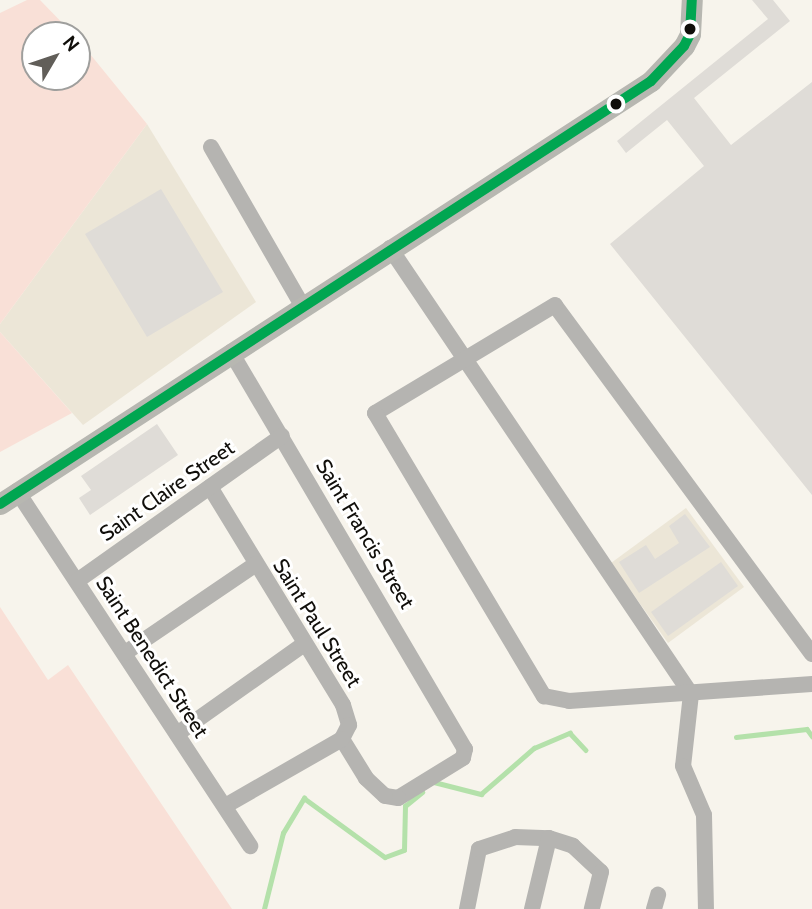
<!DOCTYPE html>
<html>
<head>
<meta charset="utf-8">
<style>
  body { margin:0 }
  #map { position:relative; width:812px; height:909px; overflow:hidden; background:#f7f4ec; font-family:Cabin,sans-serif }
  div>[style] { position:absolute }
  .built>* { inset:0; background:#ece6d7 }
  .green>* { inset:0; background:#f9e0d7 }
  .stream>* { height:4.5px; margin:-2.25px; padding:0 2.25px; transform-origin:2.25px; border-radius:2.25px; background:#b4e1aa }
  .building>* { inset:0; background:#dfdcd7 }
  .minor>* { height:16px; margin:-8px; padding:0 8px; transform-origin:8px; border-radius:8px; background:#b5b4b1 }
  .major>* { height:21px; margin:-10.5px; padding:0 10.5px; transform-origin:10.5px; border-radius:10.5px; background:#b7b7b1 }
  .bus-1>* { height:10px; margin:-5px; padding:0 5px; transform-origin:5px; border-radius:5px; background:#00a651 }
  .dots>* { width:19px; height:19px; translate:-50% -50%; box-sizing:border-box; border:4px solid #fff; border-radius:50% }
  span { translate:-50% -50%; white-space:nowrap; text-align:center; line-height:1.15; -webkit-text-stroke:6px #fff; paint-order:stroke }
  .street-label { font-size:21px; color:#100e0a }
  .north { position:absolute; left:21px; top:21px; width:70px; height:70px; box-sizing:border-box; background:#fff; border:2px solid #9f9f9d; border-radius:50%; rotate:51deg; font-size:19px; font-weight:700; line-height:28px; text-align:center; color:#100e0a }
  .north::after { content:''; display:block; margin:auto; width:24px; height:32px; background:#615e59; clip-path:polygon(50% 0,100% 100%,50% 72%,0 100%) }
</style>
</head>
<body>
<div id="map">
  <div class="built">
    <i style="clip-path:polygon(147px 124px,256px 302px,83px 425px,0 332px,0 324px)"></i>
    <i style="clip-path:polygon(686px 508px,744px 587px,668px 643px,611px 563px)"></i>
  </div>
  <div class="green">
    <i style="clip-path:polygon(27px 0,40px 0,74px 35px,35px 35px,35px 77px,77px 77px,77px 38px,147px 124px,0 324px,0 13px)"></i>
    <i style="clip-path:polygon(0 332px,72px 413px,0 452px)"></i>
    <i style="clip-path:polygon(0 607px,48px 680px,68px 665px,232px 909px,0 909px)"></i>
  </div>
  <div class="stream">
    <i style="left:736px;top:737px;width:71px;rotate:-6.4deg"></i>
    <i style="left:807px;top:729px;width:9px;rotate:54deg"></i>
    <i style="left:434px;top:782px;width:49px;rotate:14.3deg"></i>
    <i style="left:481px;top:794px;width:70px;rotate:-41deg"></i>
    <i style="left:534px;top:748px;width:39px;rotate:-23deg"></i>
    <i style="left:570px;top:733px;width:23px;rotate:47deg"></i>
    <i style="left:264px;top:909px;width:78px;rotate:-76deg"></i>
    <i style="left:283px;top:833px;width:41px;rotate:-59deg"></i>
    <i style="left:304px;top:798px;width:100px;rotate:36.1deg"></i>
    <i style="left:385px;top:857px;width:20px;rotate:-20deg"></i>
    <i style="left:404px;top:850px;width:44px;rotate:-88.7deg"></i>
    <i style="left:405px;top:806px;width:22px;rotate:-39deg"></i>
  </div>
  <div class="building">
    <i style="clip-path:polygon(752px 0,773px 0,790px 21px,694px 98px,731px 145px,812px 82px,812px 495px,610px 244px,704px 166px,667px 120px,626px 153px,617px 141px,768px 19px)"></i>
    <i style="clip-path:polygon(161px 189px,223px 292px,147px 337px,85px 234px)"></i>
    <i style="clip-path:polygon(157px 424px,178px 455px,90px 515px,79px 498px,91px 490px,81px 476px)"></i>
    <i style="clip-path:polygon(685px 514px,710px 547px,639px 593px,619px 562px,646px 545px,655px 559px,679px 543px,669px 526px)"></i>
    <i style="clip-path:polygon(721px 562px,738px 586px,668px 636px,651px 612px)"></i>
  </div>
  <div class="minor">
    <i style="left:211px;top:147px;width:182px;rotate:60.1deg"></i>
    <i style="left:390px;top:248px;width:538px;rotate:55.99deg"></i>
    <i style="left:691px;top:694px;width:72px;rotate:96.3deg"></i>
    <i style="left:683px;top:766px;width:53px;rotate:66.8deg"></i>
    <i style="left:704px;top:815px;width:94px;rotate:88.8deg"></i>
    <i style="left:231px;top:352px;width:461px;rotate:59.5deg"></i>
    <i style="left:465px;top:749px;width:9px;rotate:103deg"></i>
    <i style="left:463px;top:758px;width:76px;rotate:148.4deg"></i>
    <i style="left:398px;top:798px;width:13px;rotate:-171deg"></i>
    <i style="left:385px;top:796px;width:26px;rotate:-137deg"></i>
    <i style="left:366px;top:778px;width:46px;rotate:-121.6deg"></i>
    <i style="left:210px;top:487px;width:255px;rotate:58.6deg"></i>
    <i style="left:343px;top:705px;width:21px;rotate:73deg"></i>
    <i style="left:349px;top:725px;width:16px;rotate:117deg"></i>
    <i style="left:342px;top:739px;width:135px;rotate:150.2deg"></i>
    <i style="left:17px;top:491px;width:425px;rotate:56.7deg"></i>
    <i style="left:77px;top:581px;width:251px;rotate:-35.3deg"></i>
    <i style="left:125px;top:653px;width:158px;rotate:-34.2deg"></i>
    <i style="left:812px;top:654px;width:433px;rotate:-126.4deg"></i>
    <i style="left:555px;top:305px;width:210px;rotate:149deg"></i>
    <i style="left:375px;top:413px;width:330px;rotate:59.2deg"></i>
    <i style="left:544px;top:696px;width:25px;rotate:11deg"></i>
    <i style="left:569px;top:701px;width:244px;rotate:-4deg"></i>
    <i style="left:177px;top:734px;width:156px;rotate:-35.3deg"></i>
    <i style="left:467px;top:909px;width:61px;rotate:-78.7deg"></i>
    <i style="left:479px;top:849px;width:38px;rotate:-18deg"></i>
    <i style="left:515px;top:837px;width:34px;rotate:2deg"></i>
    <i style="left:549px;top:838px;width:25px;rotate:18deg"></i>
    <i style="left:573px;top:846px;width:38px;rotate:43deg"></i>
    <i style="left:601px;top:872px;width:38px;rotate:104deg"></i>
    <i style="left:532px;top:909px;width:73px;rotate:-76.5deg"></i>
    <i style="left:654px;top:909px;width:15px;rotate:-74deg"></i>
  </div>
  <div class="major">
    <i style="left:0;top:504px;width:776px;rotate:-33.01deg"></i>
    <i style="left:651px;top:81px;width:48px;rotate:-46.7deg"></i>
    <i style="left:684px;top:46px;width:13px;rotate:-63deg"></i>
    <i style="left:690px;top:34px;width:34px;rotate:-87deg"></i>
  </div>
  <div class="bus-1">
    <i style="left:0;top:504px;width:776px;rotate:-33.01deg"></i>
    <i style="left:651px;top:81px;width:48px;rotate:-46.7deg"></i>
    <i style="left:684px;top:46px;width:13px;rotate:-63deg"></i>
    <i style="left:690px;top:34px;width:34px;rotate:-87deg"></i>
  </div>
  <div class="dots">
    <i style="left:690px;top:29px;background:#100e0a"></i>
    <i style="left:616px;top:104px;background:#100e0a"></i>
  </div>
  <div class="street-label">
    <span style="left:167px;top:491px;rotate:-35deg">Saint Claire Street</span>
    <span style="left:365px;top:534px;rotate:59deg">Saint Francis Street</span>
    <span style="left:317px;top:623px;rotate:58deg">Saint Paul Street</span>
    <span style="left:152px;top:657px;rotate:57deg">Saint Benedict Street</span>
  </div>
  <div class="north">N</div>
</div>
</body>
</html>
